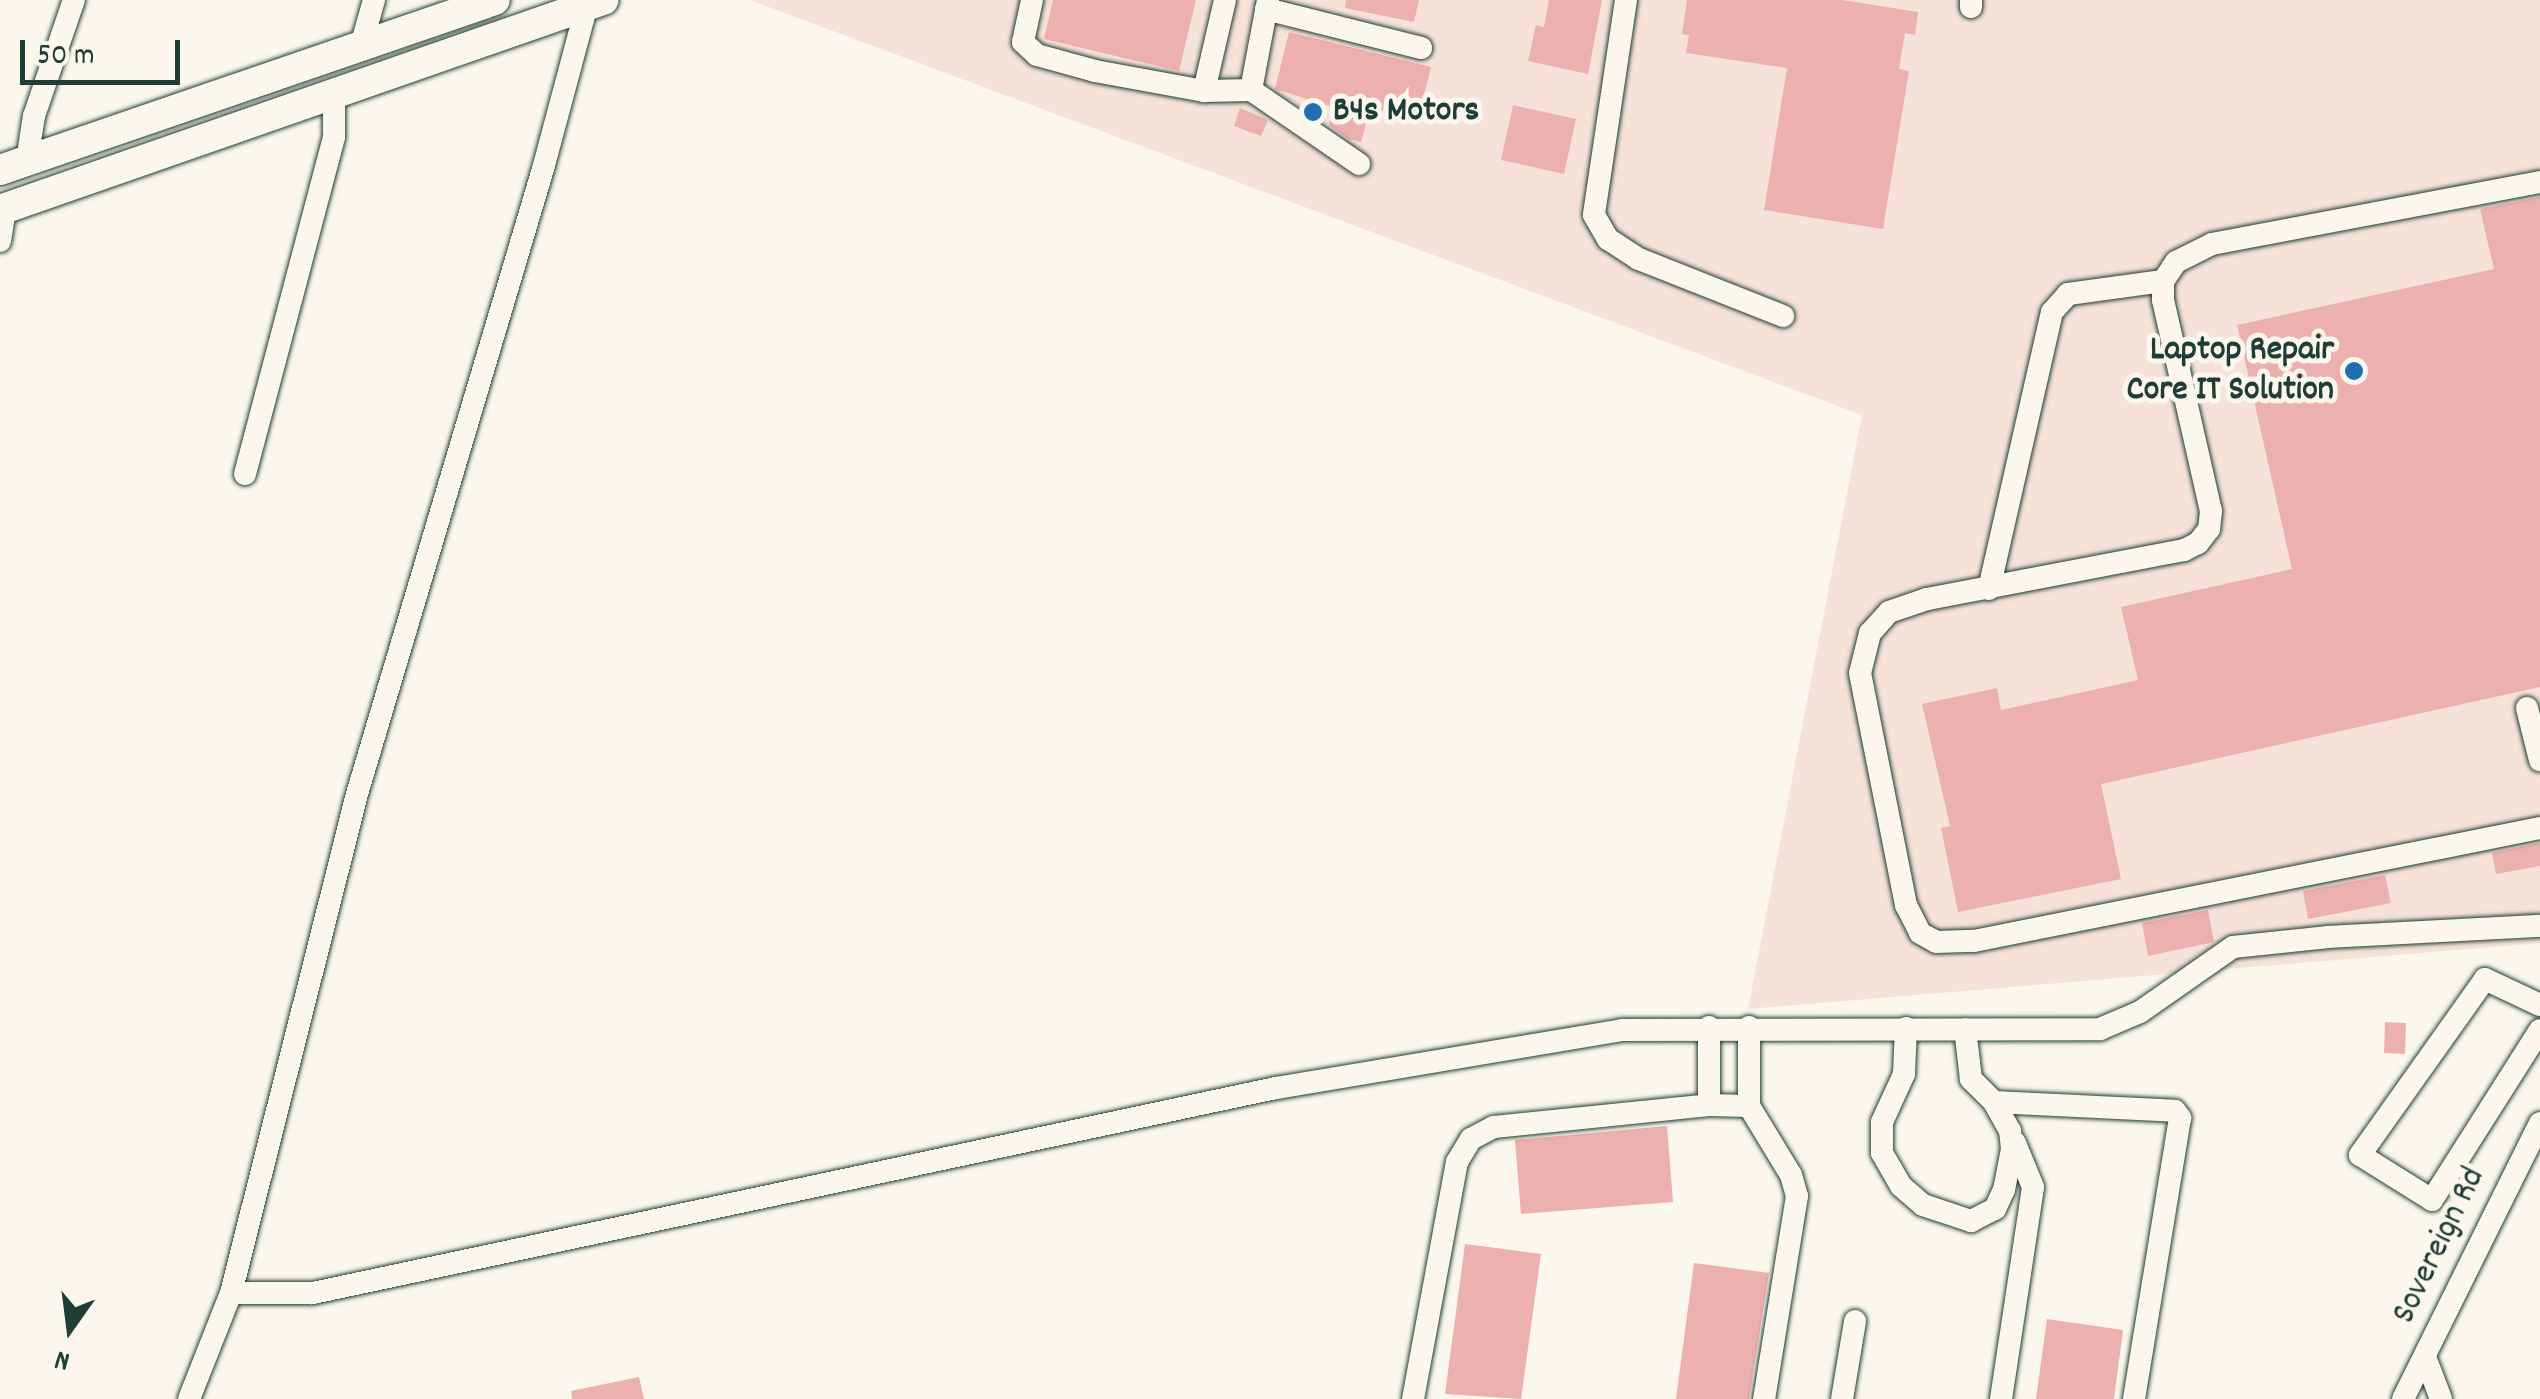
<!DOCTYPE html>
<html>
<head>
<meta charset="utf-8">
<style>
  body { margin:0 }
  #map { position:relative; width:2540px; height:1399px; overflow:hidden; background:#fbf7ec; font-family:Dekko,sans-serif }
  div>[style] { position:absolute }
  .built>* { inset:0; background:#f6e2d9 }
  .building>* { inset:0; background:#ecb0ae }
  .roads { filter:drop-shadow(0 0 2px #1f3d34) drop-shadow(0 0 2px #1f3d34) }
  .minor>* { height:22px; margin:-11px; padding:0 11px; transform-origin:11px; border-radius:11px; background:#fbf7ec }
  .major>* { height:30px; margin:-15px; padding:0 15px; transform-origin:15px; border-radius:15px; background:#fbf7ec }
  .dots>* { width:28px; height:28px; translate:-50% -50%; box-sizing:border-box; border:5px solid #fbf7ec; border-radius:50% }
  span { translate:-50% -50%; white-space:nowrap; text-align:center; line-height:1.15; -webkit-text-stroke:10px #fbf7ec; paint-order:stroke }
  .poi-label { font-size:35px; color:#1f3d34; font-weight:700 }
  .left { translate:0 -50%; text-align:left }
  .right { translate:-100% -50%; text-align:right }
  .street-label { font-size:35px; color:#1f3d34 }
  .north { position:absolute; left:20px; top:1279px; width:100px; height:100px; -webkit-text-stroke:8px #fbf7ec; paint-order:stroke; rotate:194deg; font-size:28px; font-weight:700; line-height:40px; text-align:center; color:#1f3d34 }
  .north::after { content:''; display:block; margin:auto; width:35px; height:45px; background:#1f3d34; clip-path:polygon(50% 0,100% 100%,50% 72%,0 100%) }
  .scale { position:absolute; left:20px; top:40px; width:160px; height:45px; box-sizing:border-box; border:5px solid #1f3d34; border-top:0; padding-left:12px; font-size:30px; line-height:35px; white-space:nowrap; color:#1f3d34; -webkit-text-stroke:8px #fbf7ec; paint-order:stroke }
</style>
</head>
<body>
<div id="map">
  <div class="built">
    <i style="clip-path:polygon(750px 0,2540px 0,2540px 943px,1748px 1009px,1862px 415px)"></i>
  </div>
  <div class="building">
    <i style="clip-path:polygon(1053px 0,1196px 0,1179px 71px,1044px 39px)"></i>
    <i style="clip-path:polygon(1346px 0,1419px 0,1414px 22px,1345px 8px)"></i>
    <i style="clip-path:polygon(1549px 0,1602px 0,1588px 74px,1528px 61px,1536px 25px,1544px 27px)"></i>
    <i style="clip-path:polygon(1687px 0,1842px 0,1918px 12px,1915px 35px,1905px 33px,1899px 69px,1909px 71px,1883px 229px,1764px 210px,1787px 68px,1686px 53px,1689px 35px,1682px 34px)"></i>
    <i style="clip-path:polygon(1289px 32px,1431px 67px,1418px 118px,1383px 109px,1380px 121px,1368px 117px,1361px 142px,1348px 139px,1329px 125px,1333px 107px,1275px 89px)"></i>
    <i style="clip-path:polygon(1513px 105px,1576px 119px,1564px 174px,1501px 160px)"></i>
    <i style="clip-path:polygon(1240px 108px,1268px 120px,1261px 136px,1234px 126px)"></i>
    <i style="clip-path:polygon(2540px 197px,2540px 687px,2101px 784px,2121px 879px,1958px 912px,1941px 828px,1950px 826px,1922px 704px,1997px 688px,2001px 710px,2138px 680px,2121px 607px,2292px 569px,2237px 325px,2494px 269px,2480px 209px)"></i>
    <i style="clip-path:polygon(2540px 843px,2540px 866px,2496px 874px,2492px 853px)"></i>
    <i style="clip-path:polygon(2385px 875px,2391px 903px,2308px 919px,2303px 891px)"></i>
    <i style="clip-path:polygon(2208px 910px,2214px 942px,2148px 956px,2142px 923px)"></i>
    <i style="clip-path:polygon(2385px 1022px,2406px 1023px,2405px 1054px,2384px 1053px)"></i>
    <i style="clip-path:polygon(1667px 1126px,1673px 1202px,1521px 1214px,1515px 1140px)"></i>
    <i style="clip-path:polygon(1465px 1244px,1541px 1254px,1521px 1399px,1445px 1394px)"></i>
    <i style="clip-path:polygon(1694px 1263px,1769px 1273px,1749px 1399px,1676px 1399px)"></i>
    <i style="clip-path:polygon(2047px 1319px,2123px 1330px,2114px 1399px,2036px 1399px)"></i>
    <i style="clip-path:polygon(639px 1377px,644px 1399px,572px 1399px,571px 1391px)"></i>
  </div>
  <div class="roads">
    <div class="minor">
      <i style="left:1032px;top:0;width:43px;rotate:102.1deg"></i>
      <i style="left:1023px;top:42px;width:19px;rotate:43deg"></i>
      <i style="left:1037px;top:55px;width:60px;rotate:15.4deg"></i>
      <i style="left:1095px;top:71px;width:111px;rotate:10.4deg"></i>
      <i style="left:1204px;top:91px;width:47px;rotate:-1.2deg"></i>
      <i style="left:1268px;top:0;width:92px;rotate:100.7deg"></i>
      <i style="left:1251px;top:90px;width:131px;rotate:34.4deg"></i>
      <i style="left:1626px;top:0;width:217px;rotate:98.5deg"></i>
      <i style="left:1594px;top:215px;width:28px;rotate:60deg"></i>
      <i style="left:1608px;top:239px;width:37px;rotate:33deg"></i>
      <i style="left:1639px;top:259px;width:155px;rotate:21.6deg"></i>
      <i style="left:1971px;top:7px;width:7px;rotate:-90deg"></i>
      <i style="left:1266px;top:9px;width:160px;rotate:14.1deg"></i>
      <i style="left:361px;top:46px;width:48px;rotate:-74.2deg"></i>
      <i style="left:1204px;top:91px;width:93px;rotate:-77deg"></i>
      <i style="left:27px;top:161px;width:46px;rotate:-81.2deg"></i>
      <i style="left:34px;top:116px;width:123px;rotate:-71deg"></i>
      <i style="left:2540px;top:182px;width:334px;rotate:169.3deg"></i>
      <i style="left:2212px;top:244px;width:40px;rotate:153.4deg"></i>
      <i style="left:2176px;top:262px;width:23px;rotate:124deg"></i>
      <i style="left:2163px;top:281px;width:19px;rotate:90deg"></i>
      <i style="left:2163px;top:300px;width:216px;rotate:77.2deg"></i>
      <i style="left:2211px;top:511px;width:18px;rotate:96deg"></i>
      <i style="left:2209px;top:529px;width:18px;rotate:128deg"></i>
      <i style="left:2198px;top:543px;width:16px;rotate:153deg"></i>
      <i style="left:2184px;top:550px;width:262px;rotate:169.2deg"></i>
      <i style="left:1927px;top:599px;width:40px;rotate:161.1deg"></i>
      <i style="left:1889px;top:612px;width:28px;rotate:132deg"></i>
      <i style="left:1870px;top:633px;width:41px;rotate:104deg"></i>
      <i style="left:1860px;top:673px;width:237px;rotate:78.8deg"></i>
      <i style="left:1906px;top:905px;width:31px;rotate:63deg"></i>
      <i style="left:1920px;top:933px;width:18px;rotate:29deg"></i>
      <i style="left:1936px;top:942px;width:38px;rotate:-2deg"></i>
      <i style="left:1974px;top:941px;width:577px;rotate:-11.29deg"></i>
      <i style="left:0;top:241px;width:32px;rotate:-81deg"></i>
      <i style="left:245px;top:474px;width:349px;rotate:-75.2deg"></i>
      <i style="left:334px;top:137px;width:41px;rotate:-90deg"></i>
      <i style="left:1989px;top:589px;width:284px;rotate:-77.2deg"></i>
      <i style="left:2052px;top:312px;width:24px;rotate:-48deg"></i>
      <i style="left:2068px;top:294px;width:96px;rotate:-7.8deg"></i>
      <i style="left:2527px;top:708px;width:54px;rotate:76deg"></i>
      <i style="left:2540px;top:1005px;width:61px;rotate:-154.7deg"></i>
      <i style="left:2485px;top:979px;width:216px;rotate:125.4deg"></i>
      <i style="left:2360px;top:1155px;width:85px;rotate:32deg"></i>
      <i style="left:2432px;top:1200px;width:201px;rotate:-57.6deg"></i>
      <i style="left:1709px;top:1027px;width:78px;rotate:90deg"></i>
      <i style="left:1906px;top:1028px;width:46px;rotate:92.5deg"></i>
      <i style="left:1904px;top:1074px;width:53px;rotate:114.6deg"></i>
      <i style="left:1882px;top:1122px;width:31px;rotate:90deg"></i>
      <i style="left:1882px;top:1153px;width:38px;rotate:60deg"></i>
      <i style="left:1901px;top:1186px;width:29px;rotate:41deg"></i>
      <i style="left:1923px;top:1205px;width:51px;rotate:18.4deg"></i>
      <i style="left:1971px;top:1221px;width:27px;rotate:-27deg"></i>
      <i style="left:1995px;top:1209px;width:21px;rotate:-65deg"></i>
      <i style="left:2004px;top:1190px;width:42px;rotate:-79deg"></i>
      <i style="left:2012px;top:1149px;width:18px;rotate:-96deg"></i>
      <i style="left:2010px;top:1131px;width:33px;rotate:-119deg"></i>
      <i style="left:1994px;top:1102px;width:33px;rotate:-135deg"></i>
      <i style="left:1971px;top:1079px;width:50px;rotate:-96.8deg"></i>
      <i style="left:1994px;top:1102px;width:181px;rotate:2.8deg"></i>
      <i style="left:2175px;top:1111px;width:9px;rotate:54deg"></i>
      <i style="left:2180px;top:1118px;width:285px;rotate:99.3deg"></i>
      <i style="left:1749px;top:1106px;width:79px;rotate:-90deg"></i>
      <i style="left:231px;top:1293px;width:82px"></i>
      <i style="left:313px;top:1293px;width:985px;rotate:-12.02deg"></i>
      <i style="left:1276px;top:1088px;width:351px;rotate:-9.5deg"></i>
      <i style="left:1622px;top:1030px;width:478px;rotate:-0.1deg"></i>
      <i style="left:2100px;top:1029px;width:43px;rotate:-23deg"></i>
      <i style="left:2140px;top:1012px;width:113px;rotate:-35deg"></i>
      <i style="left:2233px;top:947px;width:96px;rotate:-6deg"></i>
      <i style="left:2328px;top:937px;width:212px;rotate:-3deg"></i>
      <i style="left:2425px;top:1357px;width:45px;rotate:69.1deg"></i>
      <i style="left:189px;top:1399px;width:114px;rotate:-68.4deg"></i>
      <i style="left:231px;top:1293px;width:515px;rotate:-75.83deg"></i>
      <i style="left:357px;top:794px;width:652px;rotate:-73.43deg"></i>
      <i style="left:543px;top:169px;width:167px;rotate:-75deg"></i>
      <i style="left:1413px;top:1399px;width:241px;rotate:-79.5deg"></i>
      <i style="left:1457px;top:1162px;width:27px;rotate:-59deg"></i>
      <i style="left:1471px;top:1139px;width:26px;rotate:-28deg"></i>
      <i style="left:1494px;top:1127px;width:216px;rotate:-5.8deg"></i>
      <i style="left:1709px;top:1105px;width:40px;rotate:1.4deg"></i>
      <i style="left:1749px;top:1106px;width:81px;rotate:58.7deg"></i>
      <i style="left:1791px;top:1175px;width:22px;rotate:74deg"></i>
      <i style="left:1797px;top:1196px;width:206px;rotate:99.2deg"></i>
      <i style="left:1842px;top:1399px;width:79px;rotate:-80.5deg"></i>
      <i style="left:2001px;top:1399px;width:214px;rotate:-81.4deg"></i>
      <i style="left:2033px;top:1187px;width:48px;rotate:-112.2deg"></i>
      <i style="left:2403px;top:1399px;width:308px;rotate:-63.6deg"></i>
    </div>
    <div class="major">
      <i style="left:0;top:170px;width:523px;rotate:-18.95deg"></i>
      <i style="left:0;top:210px;width:639px;rotate:-19.2deg"></i>
    </div>
  </div>
  <div class="dots">
    <i style="left:1313px;top:112px;background:#1f6fb2"></i>
    <i style="left:2354px;top:371px;background:#1f6fb2"></i>
  </div>
  <div class="poi-label">
    <span class="left" style="left:1333px;top:112px">B4s Motors</span>
    <span class="right" style="left:2334px;top:371px">Laptop Repair<br>Core IT Solution</span>
  </div>
  <div class="street-label">
    <span style="left:2440px;top:1246px;rotate:-64deg">Sovereign Rd</span>
  </div>
  <div class="north">N</div>
  <div class="scale">50 m</div>
</div>
</body>
</html>
